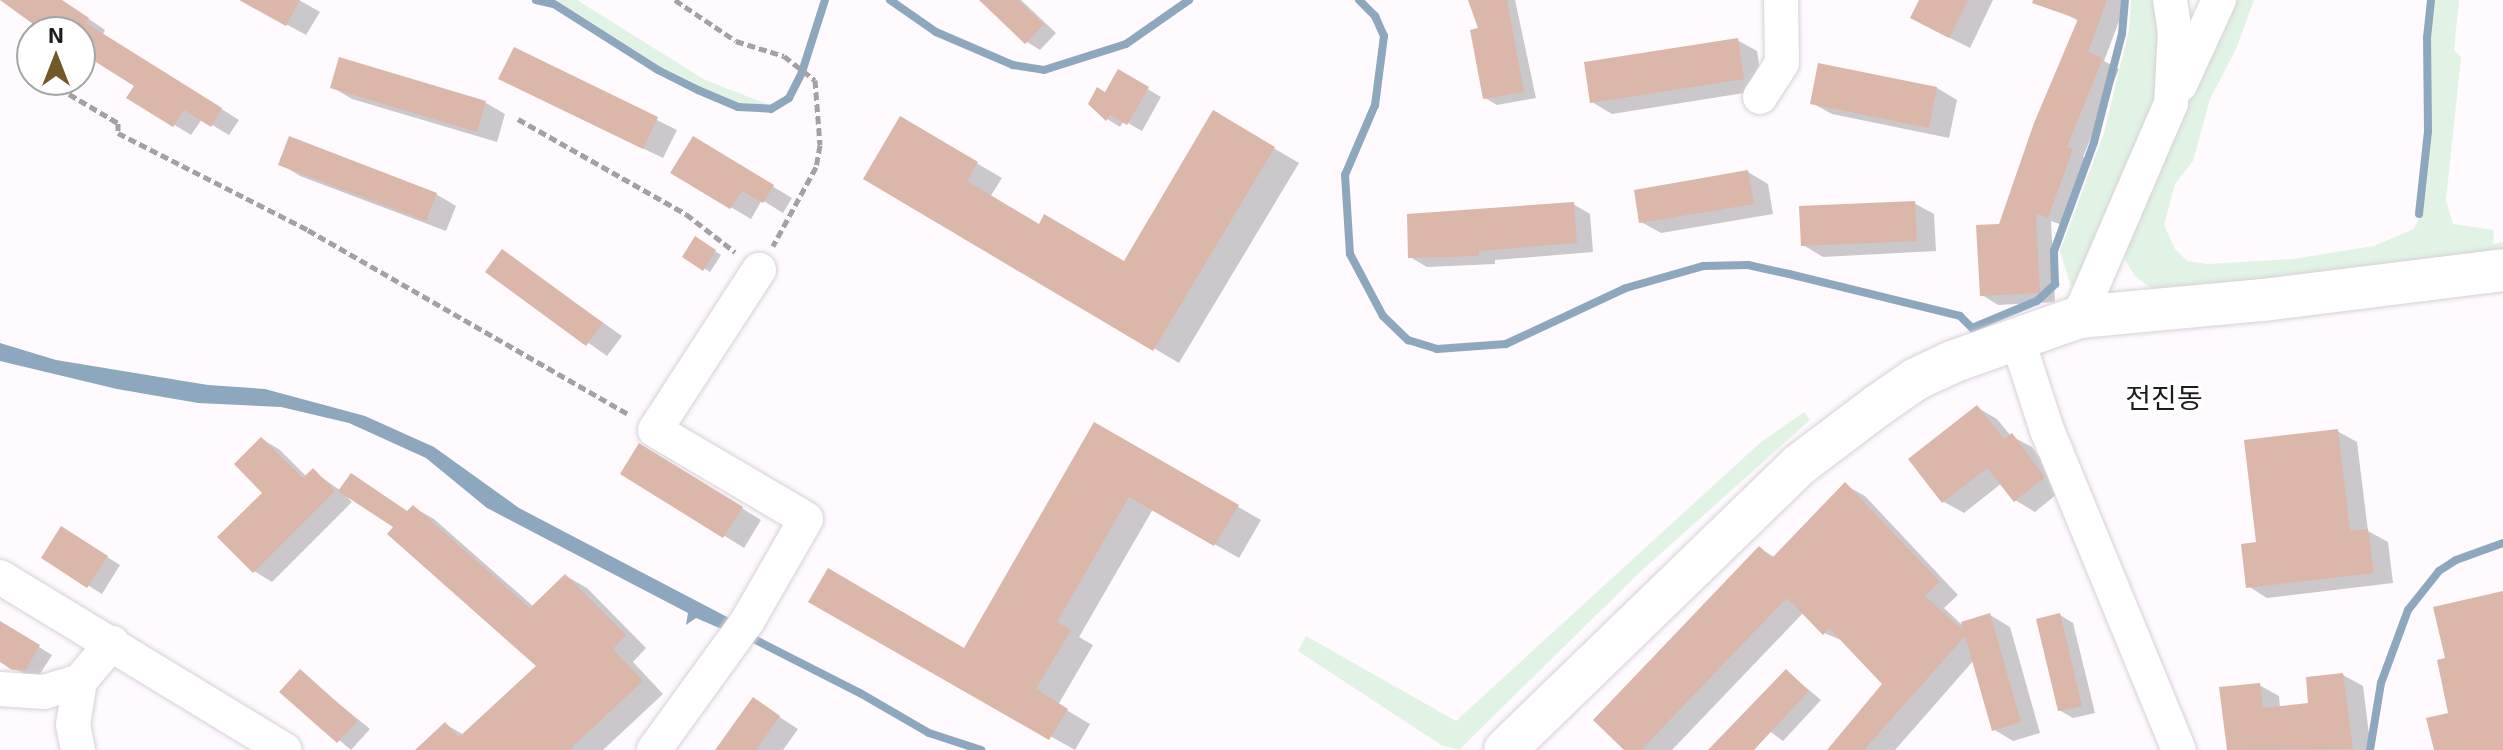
<!DOCTYPE html>
<html>
<head>
<meta charset="utf-8">
<style>
  body { margin:0 }
  #map { position:relative; width:2503px; height:750px; overflow:hidden; background:#fefafe; font-family:"Exo 2","Noto Sans KR",sans-serif }
  div>[style] { position:absolute }
  .green>* { inset:0; background:#e1f3e4 }
  .water>* { inset:0; background:#8da7bf }
  .shadow>* { inset:0; background:#0003 }
  .stream>* { height:8px; margin:-4px; padding:0 4px; transform-origin:4px; border-radius:4px; background:#8da7bf }
  .building>* { inset:0; background:#dbb7a9 }
  .path>* { height:5px; margin-top:-2.5px; transform-origin:0; background:repeating-linear-gradient(90deg,#a4a1a5 0 8px,transparent 0 12px) }
  .roads { filter:drop-shadow(0 0 2px #d6d1d7) drop-shadow(0 0 2px #d6d1d7) }
  .minor>* { height:34px; margin:-17px; padding:0 17px; transform-origin:17px; border-radius:17px; background:#fff }
  .tertiary>* { height:42px; margin:-21px; padding:0 21px; transform-origin:21px; border-radius:21px; background:#fff }
  span { translate:-50% -50%; white-space:nowrap; text-align:center; line-height:1.15; -webkit-text-stroke:6px #fff; paint-order:stroke }
  .quarter-label { font-size:28px; color:#1e1c1f }
  .north { position:absolute; left:16px; top:16px; width:80px; height:80px; box-sizing:border-box; background:#fff; border:2px solid #a5a4a5; border-radius:50%; rotate:0deg; font-size:22px; font-weight:700; line-height:32px; text-align:center; color:#1e1c1f }
  .north::after { content:''; display:block; margin:auto; width:28px; height:36px; background:#73592a; clip-path:polygon(50% 0,100% 100%,50% 72%,0 100%) }
</style>
</head>
<body>
<div id="map">
  <div class="green">
    <i style="clip-path:polygon(556px 0,577px 0,705px 80px,770px 105px,739px 103px,700px 86px,660px 66px)"></i>
    <i style="clip-path:polygon(2131px 0,2161px 0,2170px 67px,2094px 261px,2071px 287px,2060px 251px,2104px 133px,2129px 30px)"></i>
    <i style="clip-path:polygon(2230px 0,2254px 0,2236px 49px,2210px 99px,2193px 161px,2175px 184px,2164px 225px,2175px 249px,2187px 261px,2208px 264px,2293px 259px,2374px 246px,2414px 229px,2421px 214px,2430px 131px,2429px 38px,2433px 0,2459px 0,2454px 50px,2461px 57px,2446px 200px,2453px 224px,2494px 230px,2493px 244px,2503px 242px,2503px 255px,2160px 295px,2135px 276px,2125px 260px,2123px 246px)"></i>
    <i style="clip-path:polygon(1804px 412px,1810px 420px,1640px 572px,1459px 750px,1441px 745px,1298px 651px,1306px 636px,1456px 721px,1761px 442px)"></i>
  </div>
  <div class="water">
    <i style="clip-path:polygon(0 343px,56px 360px,208px 385px,265px 389px,365px 416px,434px 447px,519px 508px,731px 619px,724px 630px,696px 618px,686px 625px,688px 613px,487px 508px,426px 458px,349px 423px,281px 407px,198px 403px,117px 389px,0 361px)"></i>
  </div>
  <div class="shadow">
    <i style="clip-path:polygon(20px 0,61px 0,105px 30px,103px 34px,239px 120px,229px 135px,202px 119px,191px 135px,129px 97px,137px 85px,80px 50px,80px 32px,51px 32px)"></i>
    <i style="clip-path:polygon(242px 0,299px 0,320px 12px,306px 35px)"></i>
    <i style="clip-path:polygon(982px 0,1021px 0,1056px 33px,1040px 50px,1027px 42px)"></i>
    <i style="clip-path:polygon(1471px 0,1515px 0,1536px 98px,1497px 105px,1485px 98px,1480px 30px)"></i>
    <i style="clip-path:polygon(1921px 0,1993px 0,1970px 48px,1932px 29px)"></i>
    <i style="clip-path:polygon(2060px 0,2127px 0,2104px 61px,2119px 69px,2083px 157px,2089px 160px,2065px 226px,2051px 221px,2055px 302px,1998px 305px,1982px 295px,2001px 226px,2079px 21px,2057px 10px)"></i>
    <i style="clip-path:polygon(1737px 40px,1757px 51px,1763px 90px,1612px 114px,1592px 102px)"></i>
    <i style="clip-path:polygon(514px 50px,677px 130px,663px 158px,520px 89px)"></i>
    <i style="clip-path:polygon(340px 59px,486px 103px,505px 114px,497px 142px,352px 99px,332px 87px)"></i>
    <i style="clip-path:polygon(1819px 66px,1937px 88px,1957px 100px,1949px 138px,1832px 114px,1812px 103px)"></i>
    <i style="clip-path:polygon(1119px 72px,1161px 97px,1142px 131px,1124px 121px,1120px 127px,1107px 119px,1106px 95px)"></i>
    <i style="clip-path:polygon(1214px 113px,1299px 163px,1179px 363px,866px 178px,901px 119px,1002px 178px,990px 197px,1039px 226px,1124px 264px)"></i>
    <i style="clip-path:polygon(693px 139px,792px 198px,783px 213px,762px 200px,751px 219px,673px 173px)"></i>
    <i style="clip-path:polygon(281px 164px,436px 194px,456px 206px,446px 231px,300px 176px)"></i>
    <i style="clip-path:polygon(1748px 172px,1768px 184px,1773px 214px,1661px 233px,1641px 222px)"></i>
    <i style="clip-path:polygon(1914px 203px,1934px 214px,1936px 251px,1823px 257px,1803px 245px)"></i>
    <i style="clip-path:polygon(1573px 204px,1590px 214px,1593px 252px,1495px 260px,1495px 264px,1427px 267px,1410px 257px)"></i>
    <i style="clip-path:polygon(696px 239px,721px 255px,710px 272px,684px 256px)"></i>
    <i style="clip-path:polygon(503px 252px,622px 336px,607px 356px,488px 272px)"></i>
    <i style="clip-path:polygon(1978px 408px,1997px 419px,2011px 436px,2032px 447px,2063px 489px,2035px 512px,2015px 500px,2002px 483px,1964px 513px,1944px 502px,1911px 460px)"></i>
    <i style="clip-path:polygon(1095px 425px,1261px 520px,1239px 558px,1153px 509px,1079px 637px,1093px 645px,1058px 705px,1090px 724px,1075px 750px,811px 601px,965px 650px)"></i>
    <i style="clip-path:polygon(2337px 431px,2357px 442px,2368px 531px,2388px 542px,2393px 583px,2267px 598px,2248px 586px,2259px 544px)"></i>
    <i style="clip-path:polygon(262px 439px,280px 450px,307px 477px,313px 471px,341px 491px,408px 512px,413px 507px,434px 519px,534px 607px,566px 576px,587px 588px,646px 648px,633px 662px,663px 694px,603px 750px,436px 750px,445px 724px,464px 735px,539px 666px,396px 527px,346px 496px,352px 502px,272px 582px,254px 571px,265px 493px)"></i>
    <i style="clip-path:polygon(660px 457px,761px 520px,744px 548px,623px 473px)"></i>
    <i style="clip-path:polygon(1845px 485px,1865px 496px,1958px 595px,1944px 608px,1961px 624px,1990px 615px,2010px 627px,2040px 733px,2013px 741px,1993px 729px,1974px 660px,1895px 750px,1830px 750px,1885px 684px,1846px 642px,1824px 633px,1804px 612px,1672px 750px,1627px 750px,1759px 548px,1776px 558px)"></i>
    <i style="clip-path:polygon(75px 537px,120px 565px,102px 594px,43px 557px)"></i>
    <i style="clip-path:polygon(2060px 615px,2073px 623px,2095px 713px,2073px 718px,2059px 710px)"></i>
    <i style="clip-path:polygon(0 623px,52px 655px,38px 677px,28px 676px,0 660px)"></i>
    <i style="clip-path:polygon(1786px 671px,1821px 700px,1783px 741px,1745px 714px)"></i>
    <i style="clip-path:polygon(300px 672px,370px 729px,351px 750px,282px 692px)"></i>
    <i style="clip-path:polygon(2343px 675px,2363px 686px,2371px 750px,2229px 750px,2221px 689px,2259px 685px,2279px 696px,2280px 708px,2311px 705px)"></i>
    <i style="clip-path:polygon(753px 700px,798px 729px,783px 750px,717px 750px)"></i>
  </div>
  <div class="stream">
    <i style="left:536px;top:0;width:18px;rotate:13deg"></i>
    <i style="left:554px;top:4px;width:123px;rotate:32.4deg"></i>
    <i style="left:658px;top:70px;width:45px;rotate:26.6deg"></i>
    <i style="left:698px;top:90px;width:43px;rotate:23deg"></i>
    <i style="left:738px;top:107px;width:33px;rotate:3deg"></i>
    <i style="left:771px;top:109px;width:21px;rotate:-31deg"></i>
    <i style="left:789px;top:98px;width:29px;rotate:-63deg"></i>
    <i style="left:802px;top:72px;width:76px;rotate:-72.3deg"></i>
    <i style="left:890px;top:0;width:56px;rotate:34.8deg"></i>
    <i style="left:936px;top:32px;width:84px;rotate:23.2deg"></i>
    <i style="left:1013px;top:65px;width:31px;rotate:9deg"></i>
    <i style="left:1044px;top:70px;width:86px;rotate:-17.6deg"></i>
    <i style="left:1126px;top:44px;width:77px;rotate:-34.9deg"></i>
    <i style="left:1359px;top:0;width:23px;rotate:45deg"></i>
    <i style="left:1375px;top:16px;width:22px;rotate:66deg"></i>
    <i style="left:1384px;top:36px;width:70px;rotate:97.4deg"></i>
    <i style="left:1375px;top:105px;width:76px;rotate:113.2deg"></i>
    <i style="left:1345px;top:175px;width:79px;rotate:86.4deg"></i>
    <i style="left:1350px;top:254px;width:70px;rotate:62deg"></i>
    <i style="left:1383px;top:316px;width:35px;rotate:44deg"></i>
    <i style="left:1408px;top:340px;width:30px;rotate:17deg"></i>
    <i style="left:1437px;top:349px;width:69px;rotate:-4.1deg"></i>
    <i style="left:1506px;top:344px;width:132px;rotate:-25deg"></i>
    <i style="left:1626px;top:288px;width:80px;rotate:-15.9deg"></i>
    <i style="left:1703px;top:266px;width:45px;rotate:-1.3deg"></i>
    <i style="left:1748px;top:265px;width:42px;rotate:12.4deg"></i>
    <i style="left:1789px;top:274px;width:176px;rotate:13.8deg"></i>
    <i style="left:1960px;top:316px;width:17px;rotate:45deg"></i>
    <i style="left:1972px;top:328px;width:70px;rotate:-22.6deg"></i>
    <i style="left:2037px;top:301px;width:25px;rotate:-43deg"></i>
    <i style="left:2055px;top:284px;width:33px;rotate:-92deg"></i>
    <i style="left:2054px;top:251px;width:116px;rotate:-69.8deg"></i>
    <i style="left:2094px;top:142px;width:112px;rotate:-75.5deg"></i>
    <i style="left:2122px;top:34px;width:34px;rotate:-85deg"></i>
    <i style="left:2419px;top:214px;width:83px;rotate:-83.8deg"></i>
    <i style="left:2428px;top:131px;width:93px;rotate:-90.6deg"></i>
    <i style="left:2427px;top:38px;width:38px;rotate:-84deg"></i>
    <i style="left:746px;top:635px;width:128px;rotate:27deg"></i>
    <i style="left:860px;top:693px;width:80px;rotate:30.1deg"></i>
    <i style="left:929px;top:733px;width:55px;rotate:18.1deg"></i>
    <i style="left:2370px;top:750px;width:68px;rotate:-80.7deg"></i>
    <i style="left:2381px;top:683px;width:78px;rotate:-69.7deg"></i>
    <i style="left:2408px;top:610px;width:50px;rotate:-51.5deg"></i>
    <i style="left:2439px;top:571px;width:20px;rotate:-33deg"></i>
    <i style="left:2456px;top:560px;width:50px;rotate:-19.9deg"></i>
  </div>
  <div class="building">
    <i style="clip-path:polygon(0 0,62px 0,89px 18px,86px 23px,222px 108px,211px 127px,184px 110px,173px 127px,126px 98px,134px 86px,80px 52px,80px 32px,44px 32px)"></i>
    <i style="clip-path:polygon(239px 0,300px 0,286px 26px)"></i>
    <i style="clip-path:polygon(979px 0,1018px 0,1044px 24px,1025px 44px)"></i>
    <i style="clip-path:polygon(1468px 0,1507px 0,1524px 92px,1483px 99px,1470px 30px,1478px 28px)"></i>
    <i style="clip-path:polygon(1919px 0,1968px 0,1949px 38px,1910px 18px)"></i>
    <i style="clip-path:polygon(2033px 0,2107px 0,2088px 52px,2103px 58px,2067px 147px,2073px 149px,2048px 218px,2036px 213px,2040px 293px,1980px 296px,1976px 225px,1999px 224px,2034px 123px,2078px 19px,2032px 3px)"></i>
    <i style="clip-path:polygon(1738px 38px,1744px 79px,1590px 103px,1584px 62px)"></i>
    <i style="clip-path:polygon(514px 47px,658px 117px,643px 149px,498px 79px)"></i>
    <i style="clip-path:polygon(339px 57px,486px 101px,477px 132px,330px 88px)"></i>
    <i style="clip-path:polygon(1818px 63px,1937px 87px,1929px 128px,1810px 104px)"></i>
    <i style="clip-path:polygon(1118px 69px,1149px 87px,1127px 125px,1110px 115px,1106px 121px,1088px 104px,1097px 87px,1105px 92px)"></i>
    <i style="clip-path:polygon(1213px 110px,1275px 147px,1153px 351px,863px 179px,900px 116px,978px 162px,967px 181px,1039px 224px,1044px 214px,1124px 261px)"></i>
    <i style="clip-path:polygon(289px 136px,437px 193px,426px 221px,278px 165px)"></i>
    <i style="clip-path:polygon(693px 136px,774px 185px,763px 203px,742px 191px,730px 209px,670px 173px)"></i>
    <i style="clip-path:polygon(1748px 170px,1754px 204px,1639px 223px,1634px 190px)"></i>
    <i style="clip-path:polygon(1915px 201px,1917px 241px,1801px 246px,1799px 206px)"></i>
    <i style="clip-path:polygon(1574px 202px,1577px 243px,1479px 251px,1479px 256px,1408px 258px,1407px 214px)"></i>
    <i style="clip-path:polygon(695px 236px,716px 250px,703px 271px,682px 257px)"></i>
    <i style="clip-path:polygon(502px 249px,603px 323px,586px 346px,485px 272px)"></i>
    <i style="clip-path:polygon(1977px 405px,2004px 439px,2012px 433px,2045px 477px,2014px 502px,1987px 468px,1942px 503px,1908px 459px)"></i>
    <i style="clip-path:polygon(1094px 422px,1239px 505px,1214px 546px,1129px 497px,1057px 622px,1071px 630px,1036px 689px,1068px 709px,1049px 740px,808px 602px,828px 568px,964px 648px)"></i>
    <i style="clip-path:polygon(2338px 429px,2350px 531px,2368px 529px,2374px 573px,2246px 588px,2241px 544px,2256px 542px,2244px 440px)"></i>
    <i style="clip-path:polygon(261px 437px,303px 478px,313px 468px,335px 491px,253px 573px,217px 537px,262px 493px,234px 464px)"></i>
    <i style="clip-path:polygon(639px 443px,743px 507px,723px 538px,620px 474px)"></i>
    <i style="clip-path:polygon(351px 473px,407px 511px,413px 505px,530px 608px,565px 574px,626px 635px,613px 649px,643px 681px,569px 750px,415px 750px,445px 722px,459px 737px,536px 666px,387px 534px,393px 527px,338px 491px)"></i>
    <i style="clip-path:polygon(1845px 482px,1940px 582px,1925px 596px,1963px 630px,1961px 622px,1990px 613px,2021px 722px,1992px 731px,1965px 636px,1864px 750px,1827px 750px,1882px 684px,1829px 628px,1823px 635px,1787px 598px,1641px 750px,1624px 750px,1593px 720px,1759px 546px,1772px 558px)"></i>
    <i style="clip-path:polygon(61px 526px,108px 556px,87px 588px,41px 558px)"></i>
    <i style="clip-path:polygon(2503px 591px,2503px 750px,2434px 750px,2426px 718px,2448px 713px,2437px 660px,2445px 658px,2433px 607px)"></i>
    <i style="clip-path:polygon(2060px 613px,2082px 706px,2058px 711px,2036px 619px)"></i>
    <i style="clip-path:polygon(0 621px,40px 645px,25px 671px,12px 670px,0 662px)"></i>
    <i style="clip-path:polygon(300px 669px,358px 721px,337px 743px,279px 692px)"></i>
    <i style="clip-path:polygon(1786px 669px,1809px 691px,1754px 750px,1708px 750px)"></i>
    <i style="clip-path:polygon(2343px 673px,2353px 749px,2227px 750px,2219px 687px,2260px 683px,2263px 708px,2308px 703px,2306px 677px)"></i>
    <i style="clip-path:polygon(753px 697px,780px 716px,756px 750px,715px 750px)"></i>
  </div>
  <div class="path">
    <i style="left:675px;top:0;width:73px;rotate:33.9deg"></i>
    <i style="left:736px;top:41px;width:50px;rotate:17.4deg"></i>
    <i style="left:784px;top:56px;width:39px;rotate:38deg"></i>
    <i style="left:815px;top:80px;width:65px;rotate:85.6deg"></i>
    <i style="left:820px;top:145px;width:22px;rotate:100deg"></i>
    <i style="left:816px;top:167px;width:90px;rotate:118.6deg"></i>
    <i style="left:69px;top:94px;width:57px;rotate:30.6deg"></i>
    <i style="left:118px;top:123px;width:10px;rotate:90deg"></i>
    <i style="left:118px;top:133px;width:213px;rotate:27deg"></i>
    <i style="left:308px;top:230px;width:371px;rotate:29.9deg"></i>
    <i style="left:518px;top:119px;width:193px;rotate:29.5deg"></i>
    <i style="left:686px;top:214px;width:62px;rotate:37.8deg"></i>
  </div>
  <div class="roads">
    <div class="minor">
      <i style="left:2180px;top:85px;width:94px;rotate:-65.4deg"></i>
      <i style="left:1760px;top:97px;width:40px;rotate:-57.1deg"></i>
      <i style="left:1782px;top:63px;width:63px;rotate:-90.9deg"></i>
      <i style="left:2079px;top:317px;width:233px;rotate:-66.7deg"></i>
      <i style="left:2171px;top:103px;width:71px;rotate:-86.8deg"></i>
      <i style="left:2175px;top:32px;width:32px;rotate:-99deg"></i>
      <i style="left:2018px;top:341px;width:94px;rotate:72deg"></i>
      <i style="left:2047px;top:430px;width:346px;rotate:67.6deg"></i>
      <i style="left:0;top:577px;width:333px;rotate:31.3deg"></i>
      <i style="left:0;top:689px;width:44px;rotate:3.9deg"></i>
      <i style="left:44px;top:692px;width:38px;rotate:-17deg"></i>
      <i style="left:78px;top:750px;width:25px;rotate:-101deg"></i>
      <i style="left:73px;top:725px;width:45px;rotate:-81deg"></i>
      <i style="left:80px;top:681px;width:50px;rotate:-49.9deg"></i>
      <i style="left:654px;top:750px;width:160px;rotate:-54.1deg"></i>
      <i style="left:748px;top:620px;width:116px;rotate:-60.1deg"></i>
      <i style="left:806px;top:519px;width:175px;rotate:-149.5deg"></i>
      <i style="left:655px;top:430px;width:191px;rotate:-57deg"></i>
    </div>
    <div class="tertiary">
      <i style="left:1505px;top:750px;width:409px;rotate:-44.1deg"></i>
      <i style="left:1799px;top:465px;width:98px;rotate:-37.1deg"></i>
      <i style="left:1877px;top:406px;width:47px;rotate:-34.7deg"></i>
      <i style="left:1916px;top:379px;width:40px;rotate:-25deg"></i>
      <i style="left:1952px;top:362px;width:135px;rotate:-19.5deg"></i>
      <i style="left:2079px;top:317px;width:185px;rotate:-5.3deg"></i>
      <i style="left:2263px;top:300px;width:242px;rotate:-7.1deg"></i>
    </div>
  </div>
  <div class="quarter-label">
    <span style="left:2164px;top:397px">전진동</span>
  </div>
  <div class="north">N</div>
</div>
</body>
</html>
